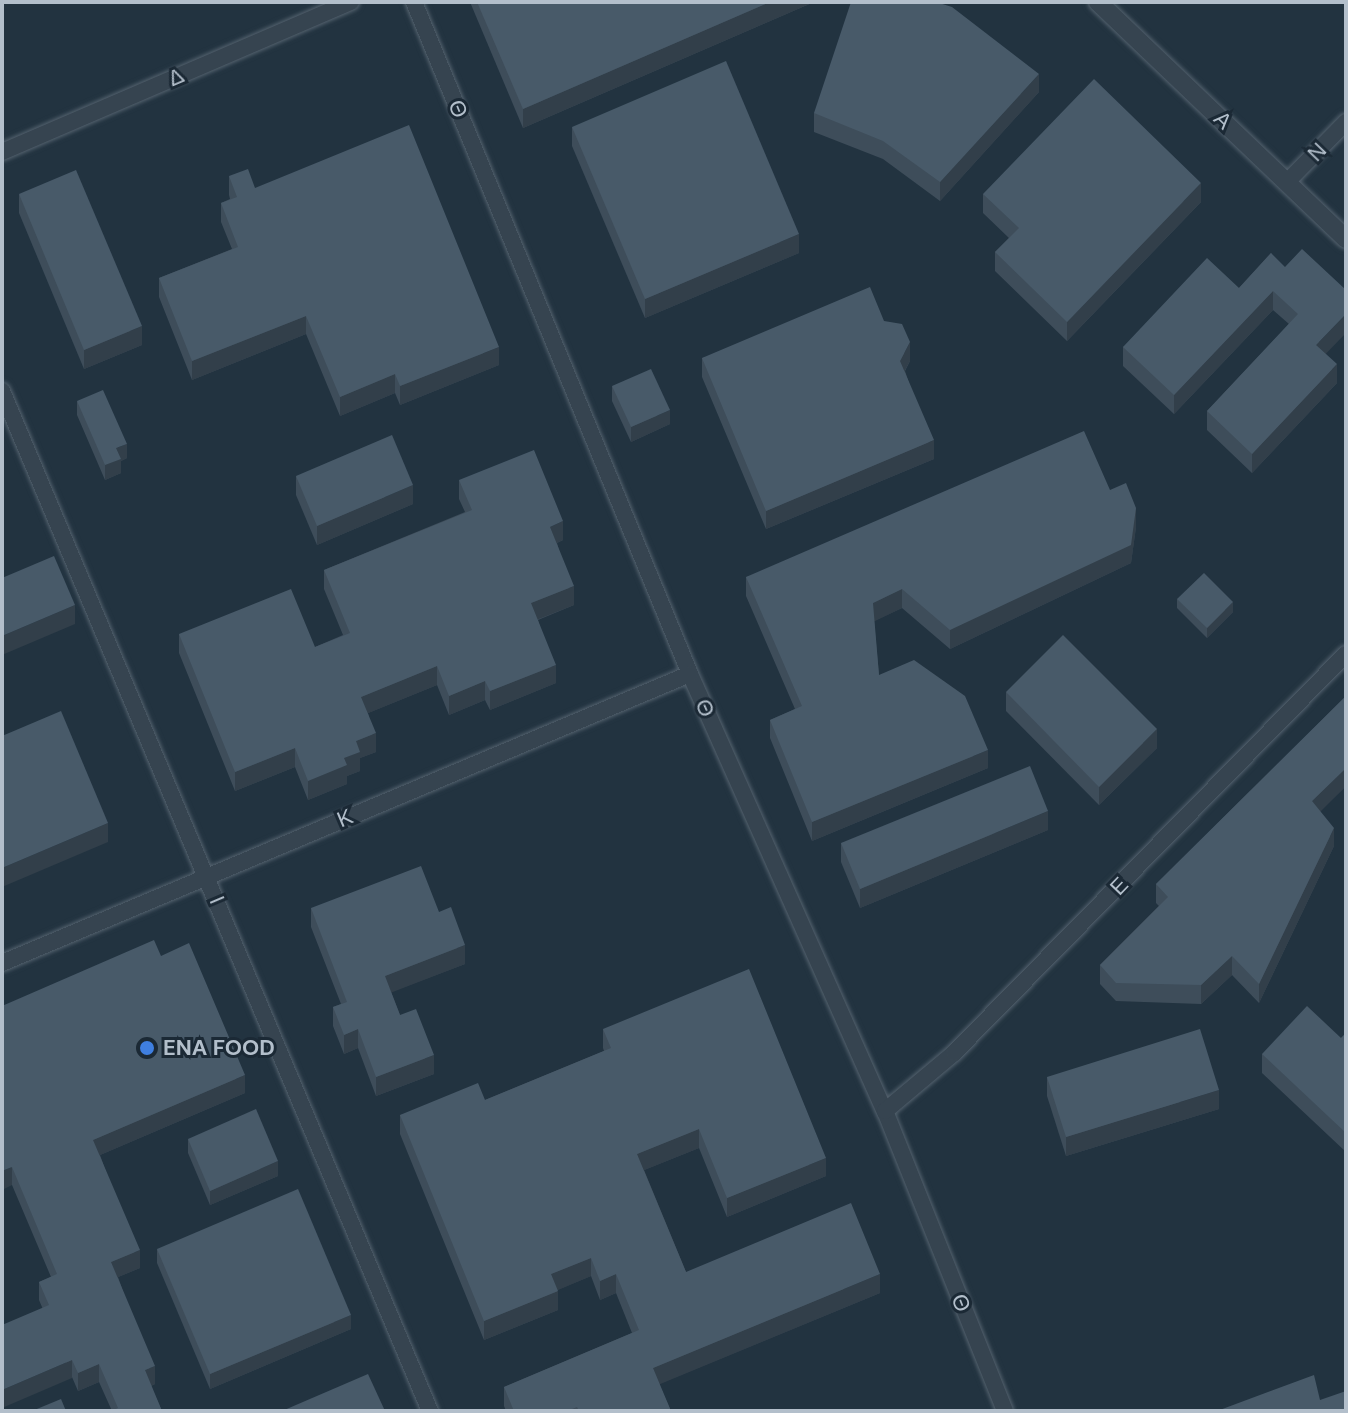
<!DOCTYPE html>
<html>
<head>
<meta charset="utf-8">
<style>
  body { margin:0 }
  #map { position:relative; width:1348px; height:1413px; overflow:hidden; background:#223340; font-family:"DM Sans",sans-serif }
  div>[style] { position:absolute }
  .roads { filter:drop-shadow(0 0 2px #54626e) drop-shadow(0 0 2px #54626e) }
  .minor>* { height:16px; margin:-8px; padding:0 8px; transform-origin:8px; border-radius:8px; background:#364450 }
  .tertiary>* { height:18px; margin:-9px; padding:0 9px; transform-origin:9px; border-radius:9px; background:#364450 }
  .wall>* { inset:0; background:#3e4d5a }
  .shaded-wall>* { inset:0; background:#323f4a }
  .building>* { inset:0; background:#485a69 }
  .dots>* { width:22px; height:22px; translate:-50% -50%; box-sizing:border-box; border:4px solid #1b2935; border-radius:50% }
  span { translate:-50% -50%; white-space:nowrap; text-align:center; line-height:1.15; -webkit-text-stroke:6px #1b2935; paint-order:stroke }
  .street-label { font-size:22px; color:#b3bfcb }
  .poi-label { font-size:22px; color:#b3bfcb; font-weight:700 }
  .left { translate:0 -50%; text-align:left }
  .frame { position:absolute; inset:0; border:4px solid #b3bfcb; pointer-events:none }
</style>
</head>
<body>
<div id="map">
  <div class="roads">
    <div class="minor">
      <i style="left:414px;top:2px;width:726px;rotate:67.67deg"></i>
      <i style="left:690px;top:674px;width:479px;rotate:66deg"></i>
      <i style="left:885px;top:1111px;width:323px;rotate:68.2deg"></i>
      <i style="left:2px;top:152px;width:380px;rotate:-23.3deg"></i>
      <i style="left:1287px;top:182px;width:84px;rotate:-45.5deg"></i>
      <i style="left:2px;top:391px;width:1106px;rotate:67.24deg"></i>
      <i style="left:2px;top:963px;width:746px;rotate:-22.79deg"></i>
      <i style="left:885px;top:1111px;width:90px;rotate:-40deg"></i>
      <i style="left:954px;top:1053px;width:559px;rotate:-45.51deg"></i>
    </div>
    <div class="tertiary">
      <i style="left:1098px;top:2px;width:343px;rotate:43.7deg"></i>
    </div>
  </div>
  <div class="wall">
    <i style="clip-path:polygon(470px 2px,814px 2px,523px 128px)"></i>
    <i style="clip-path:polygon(1039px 92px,940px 201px,883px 159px,814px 132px,814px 113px)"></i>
    <i style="clip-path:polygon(572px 127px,799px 253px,645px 318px,572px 146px)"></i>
    <i style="clip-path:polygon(229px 176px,255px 188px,499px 365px,400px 405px,395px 393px,340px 416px,306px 334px,192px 380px,159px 297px,159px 278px,232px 249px,221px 222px,221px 203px,230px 199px,229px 195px)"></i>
    <i style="clip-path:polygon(19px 194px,142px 345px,84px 369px,19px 213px)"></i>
    <i style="clip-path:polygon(983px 194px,1201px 202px,1067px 341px,995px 271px,995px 252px,1009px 238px,983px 213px)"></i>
    <i style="clip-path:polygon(1271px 253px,1326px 354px,1337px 383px,1252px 473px,1207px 430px,1207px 411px,1289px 324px,1273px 310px,1174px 414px,1123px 366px,1123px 347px,1239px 288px)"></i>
    <i style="clip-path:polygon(884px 321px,910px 361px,905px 371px,934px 459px,766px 529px,702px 377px,702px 358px)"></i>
    <i style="clip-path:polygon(612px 386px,670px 424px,631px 442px,612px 401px)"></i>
    <i style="clip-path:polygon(77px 401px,127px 458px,121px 461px,121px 473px,105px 480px,77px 415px)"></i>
    <i style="clip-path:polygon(296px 476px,413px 504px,317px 545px,296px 495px)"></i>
    <i style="clip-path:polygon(459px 480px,563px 540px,557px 543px,574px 605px,538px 620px,556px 683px,490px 710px,485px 700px,449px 715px,437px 685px,368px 713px,376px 752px,360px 758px,360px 771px,347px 776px,347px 784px,308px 800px,295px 767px,235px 791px,179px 653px,179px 634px,315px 647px,343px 635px,324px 589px,324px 570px,465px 512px,459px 499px)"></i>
    <i style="clip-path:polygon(1110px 490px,1136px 527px,1131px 563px,950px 649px,902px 608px,874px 621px,879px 675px,988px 768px,812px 841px,770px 738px,770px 720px,795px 709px,746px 596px,746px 577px)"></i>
    <i style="clip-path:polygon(1177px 599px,1233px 612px,1207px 638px,1177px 608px)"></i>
    <i style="clip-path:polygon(1006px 692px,1157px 748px,1099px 805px,1006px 711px)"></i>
    <i style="clip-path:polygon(1346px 696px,1346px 786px,1320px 811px,1334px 846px,1259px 1003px,1232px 975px,1201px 1004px,1116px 1001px,1100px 984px,1100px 965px,1159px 906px,1156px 903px,1156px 884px)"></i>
    <i style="clip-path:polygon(1048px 830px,860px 908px,841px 862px,841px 843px)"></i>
    <i style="clip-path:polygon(311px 908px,439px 912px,465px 964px,391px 992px,400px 1015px,434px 1074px,376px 1096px,358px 1048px,344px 1054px,333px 1026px,333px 1007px,341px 1004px,311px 927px)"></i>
    <i style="clip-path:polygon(161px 956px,245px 1093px,100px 1155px,140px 1268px,118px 1277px,155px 1384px,151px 1386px,162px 1411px,112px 1411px,99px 1382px,78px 1391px,39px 1300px,39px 1282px,51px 1277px,12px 1185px,2px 1006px)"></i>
    <i style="clip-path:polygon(603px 1029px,826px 1176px,727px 1217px,699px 1148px,644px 1170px,686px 1272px,880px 1293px,659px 1384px,671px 1411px,506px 1411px,504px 1406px,504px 1387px,632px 1333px,616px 1293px,600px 1300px,591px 1276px,557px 1290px,558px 1310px,484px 1340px,400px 1134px,400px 1115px,485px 1100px,604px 1051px,603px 1048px)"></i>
    <i style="clip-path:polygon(1346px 1033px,1346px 1152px,1262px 1073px,1262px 1054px,1341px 1038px)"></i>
    <i style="clip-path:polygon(1047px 1077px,1219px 1109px,1066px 1156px,1047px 1096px)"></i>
    <i style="clip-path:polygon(188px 1139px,278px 1176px,210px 1205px,188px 1153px)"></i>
    <i style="clip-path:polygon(157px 1249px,351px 1329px,210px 1389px,157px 1263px)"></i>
  </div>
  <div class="shaded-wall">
    <i style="clip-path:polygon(770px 2px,814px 2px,523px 128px,523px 109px)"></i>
    <i style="clip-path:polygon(1039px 74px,1039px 92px,940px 201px,940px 182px)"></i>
    <i style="clip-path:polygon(1201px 183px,1201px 202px,1067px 341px,1067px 322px)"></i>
    <i style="clip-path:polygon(799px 234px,799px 253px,645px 318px,645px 299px)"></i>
    <i style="clip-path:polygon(1273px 291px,1273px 310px,1174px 414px,1174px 395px)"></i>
    <i style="clip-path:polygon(1346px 314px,1346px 333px,1316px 364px,1316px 345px)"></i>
    <i style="clip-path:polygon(306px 316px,306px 334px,192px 380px,192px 361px)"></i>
    <i style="clip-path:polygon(142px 326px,142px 345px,84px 369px,84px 350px)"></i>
    <i style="clip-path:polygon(910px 342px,910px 361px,900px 379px,900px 361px)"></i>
    <i style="clip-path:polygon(499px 347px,499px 365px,400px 405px,400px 386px)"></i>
    <i style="clip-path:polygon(1337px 364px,1337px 383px,1252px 473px,1252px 454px)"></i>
    <i style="clip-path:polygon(395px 374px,395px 393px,340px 416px,340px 397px)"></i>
    <i style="clip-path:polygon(670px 410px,670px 424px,631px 442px,631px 427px)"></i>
    <i style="clip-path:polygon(934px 440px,934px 459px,766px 529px,766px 511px)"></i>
    <i style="clip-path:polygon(127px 444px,127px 458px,121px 461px,121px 473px,105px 480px,105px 465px,116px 448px)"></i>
    <i style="clip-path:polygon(413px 485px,413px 504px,317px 545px,317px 526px)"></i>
    <i style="clip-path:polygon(1136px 508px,1136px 527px,1131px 563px,950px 649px,950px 630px)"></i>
    <i style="clip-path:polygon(563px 521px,563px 540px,550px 546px,550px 527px)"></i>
    <i style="clip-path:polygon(574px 586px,574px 605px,531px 622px,531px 603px)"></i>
    <i style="clip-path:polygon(902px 589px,902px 608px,873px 622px,873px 603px)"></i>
    <i style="clip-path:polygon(1233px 602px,1233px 612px,1207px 638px,1207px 628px)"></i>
    <i style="clip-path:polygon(75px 605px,75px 624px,2px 655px,2px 636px)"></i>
    <i style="clip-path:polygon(556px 665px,556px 683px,490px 710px,490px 691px)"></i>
    <i style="clip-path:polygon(437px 666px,437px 685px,361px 716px,361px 697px)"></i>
    <i style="clip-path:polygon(485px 681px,485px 700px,449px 715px,449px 696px)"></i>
    <i style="clip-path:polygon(1157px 729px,1157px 748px,1099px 805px,1099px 787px)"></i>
    <i style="clip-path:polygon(376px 733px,376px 752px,360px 758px,360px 771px,347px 776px,347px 784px,308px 800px,308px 781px,344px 758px,356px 741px)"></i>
    <i style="clip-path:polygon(295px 748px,295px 767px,235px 791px,235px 772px)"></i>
    <i style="clip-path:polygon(988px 750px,988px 768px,812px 841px,812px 822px)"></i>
    <i style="clip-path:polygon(1346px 768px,1346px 786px,1312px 820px,1312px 801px)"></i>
    <i style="clip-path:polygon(1048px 811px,1048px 830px,860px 908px,860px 889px)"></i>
    <i style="clip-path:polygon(108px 823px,108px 842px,2px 887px,2px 868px)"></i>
    <i style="clip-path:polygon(1334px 828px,1334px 846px,1259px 1003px,1259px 984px)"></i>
    <i style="clip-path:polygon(465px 945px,465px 964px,385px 995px,385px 976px)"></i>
    <i style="clip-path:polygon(1232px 956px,1232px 975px,1201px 1004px,1201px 985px)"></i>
    <i style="clip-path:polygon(358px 1029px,358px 1048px,344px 1054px,344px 1035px)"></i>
    <i style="clip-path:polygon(434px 1055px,434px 1074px,376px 1096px,376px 1077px)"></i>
    <i style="clip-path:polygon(245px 1075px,245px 1093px,93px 1158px,93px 1140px)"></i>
    <i style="clip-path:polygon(1219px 1090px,1219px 1109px,1066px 1156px,1066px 1137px)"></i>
    <i style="clip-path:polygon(699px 1129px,699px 1148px,637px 1173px,637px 1154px)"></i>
    <i style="clip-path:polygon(826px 1158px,826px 1176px,727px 1217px,727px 1198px)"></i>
    <i style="clip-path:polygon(278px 1161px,278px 1176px,210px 1205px,210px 1191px)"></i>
    <i style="clip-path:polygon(12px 1167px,12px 1185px,2px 1190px,2px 1171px)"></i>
    <i style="clip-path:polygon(140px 1250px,140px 1268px,111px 1280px,111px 1262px)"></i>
    <i style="clip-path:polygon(591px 1258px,591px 1276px,551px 1293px,551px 1274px)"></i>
    <i style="clip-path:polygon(616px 1274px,616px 1293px,600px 1300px,600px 1281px)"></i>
    <i style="clip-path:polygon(880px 1274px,880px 1293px,653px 1387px,653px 1368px)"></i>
    <i style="clip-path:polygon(558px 1291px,558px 1310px,484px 1340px,484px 1321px)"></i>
    <i style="clip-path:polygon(351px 1315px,351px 1329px,210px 1389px,210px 1374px)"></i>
    <i style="clip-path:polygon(72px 1360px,72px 1378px,2px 1408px,2px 1390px)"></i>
    <i style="clip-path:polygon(99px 1364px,99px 1382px,78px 1391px,78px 1373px)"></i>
    <i style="clip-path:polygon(155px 1366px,155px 1384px,145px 1388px,145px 1370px)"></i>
  </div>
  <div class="building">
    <i style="clip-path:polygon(477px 2px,770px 2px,523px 109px)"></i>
    <i style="clip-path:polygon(851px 2px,936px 2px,952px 7px,1039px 74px,940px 182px,883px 141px,814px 113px)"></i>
    <i style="clip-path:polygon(726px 61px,799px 234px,645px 299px,572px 127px)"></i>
    <i style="clip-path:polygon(1094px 79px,1201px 183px,1067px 322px,995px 252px,1019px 228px,983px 194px)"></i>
    <i style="clip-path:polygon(409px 125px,499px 347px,400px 386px,395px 374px,340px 397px,306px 316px,192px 361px,159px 278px,238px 247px,221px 203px,237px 197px,229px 176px,248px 169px,255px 188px)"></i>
    <i style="clip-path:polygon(76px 170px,142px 326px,84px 350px,19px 194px)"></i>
    <i style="clip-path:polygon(1302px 249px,1346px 290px,1346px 314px,1316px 345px,1337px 364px,1252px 454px,1207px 411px,1298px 314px,1273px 291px,1174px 395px,1123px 347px,1207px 258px,1239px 288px,1271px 253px,1285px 267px)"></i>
    <i style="clip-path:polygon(870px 287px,884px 321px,902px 324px,910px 342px,900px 361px,934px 440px,766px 511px,702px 358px)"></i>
    <i style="clip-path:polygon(651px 369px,670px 410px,631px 427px,612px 386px)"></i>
    <i style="clip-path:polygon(103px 390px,127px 444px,116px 448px,121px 459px,105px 465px,77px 401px)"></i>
    <i style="clip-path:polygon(1084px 431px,1110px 490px,1126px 483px,1136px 508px,1131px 545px,950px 630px,902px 589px,873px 603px,879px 675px,914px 660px,965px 696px,988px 750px,812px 822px,770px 720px,802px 706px,746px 577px)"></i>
    <i style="clip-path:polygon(392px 435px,413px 485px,317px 526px,296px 476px)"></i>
    <i style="clip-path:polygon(534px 450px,563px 521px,550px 527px,574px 586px,531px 603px,556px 665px,490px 691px,485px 681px,449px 696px,437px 666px,361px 697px,376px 733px,356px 741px,360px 752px,344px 758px,347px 765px,308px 781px,295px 748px,235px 772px,179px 634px,291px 589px,315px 647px,350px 633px,324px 570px,472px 510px,459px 480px)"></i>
    <i style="clip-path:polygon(54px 556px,75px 605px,2px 636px,2px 578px)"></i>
    <i style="clip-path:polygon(1204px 573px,1233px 602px,1207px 628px,1177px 599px)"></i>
    <i style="clip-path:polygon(1063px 635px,1157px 729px,1099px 787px,1006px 692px)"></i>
    <i style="clip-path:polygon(1346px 696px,1346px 768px,1312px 801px,1334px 828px,1259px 984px,1232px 956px,1201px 985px,1116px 983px,1100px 965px,1168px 897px,1156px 884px)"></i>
    <i style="clip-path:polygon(61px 711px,108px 823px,2px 868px,2px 736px)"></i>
    <i style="clip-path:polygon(1030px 766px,1048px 811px,860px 889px,841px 843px)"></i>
    <i style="clip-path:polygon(421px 866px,439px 912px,451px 907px,465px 945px,385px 976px,400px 1015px,416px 1009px,434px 1055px,376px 1077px,358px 1029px,344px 1035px,333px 1007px,347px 1002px,311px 908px)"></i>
    <i style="clip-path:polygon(154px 940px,161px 956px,189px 943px,245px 1075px,93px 1140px,140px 1250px,111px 1262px,155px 1366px,145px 1370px,162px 1411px,112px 1411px,118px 1408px,99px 1364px,78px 1373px,72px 1360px,2px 1390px,2px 1325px,49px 1305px,39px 1282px,57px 1274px,12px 1167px,2px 1171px,2px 1006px)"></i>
    <i style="clip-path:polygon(749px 969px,826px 1158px,727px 1198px,699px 1129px,637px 1154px,686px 1272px,851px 1203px,880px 1274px,653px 1368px,671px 1411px,579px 1411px,577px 1407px,567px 1411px,514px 1411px,504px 1387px,639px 1330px,616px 1274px,600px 1281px,591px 1258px,551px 1274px,558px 1291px,484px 1321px,400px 1115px,478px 1083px,485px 1100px,611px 1048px,603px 1029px)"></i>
    <i style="clip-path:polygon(1307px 1006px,1341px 1038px,1346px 1033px,1346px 1133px,1262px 1054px)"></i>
    <i style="clip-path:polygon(1200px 1029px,1219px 1090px,1066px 1137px,1047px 1077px)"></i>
    <i style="clip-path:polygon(256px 1109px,278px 1161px,210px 1191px,188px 1139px)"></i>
    <i style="clip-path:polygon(298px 1189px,351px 1315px,210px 1374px,157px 1249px)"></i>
    <i style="clip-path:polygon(368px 1374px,385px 1411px,282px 1411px)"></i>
    <i style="clip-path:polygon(1314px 1375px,1320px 1400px,1346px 1391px,1346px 1411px,1217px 1411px)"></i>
    <i style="clip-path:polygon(61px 1399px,66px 1411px,32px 1411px)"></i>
  </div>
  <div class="dots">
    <i style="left:147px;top:1048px;background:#3f7fe0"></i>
  </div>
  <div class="street-label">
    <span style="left:176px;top:77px;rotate:-23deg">Δ</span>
    <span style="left:458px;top:109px;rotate:68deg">Θ</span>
    <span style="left:1223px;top:120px;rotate:44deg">Α</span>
    <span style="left:1317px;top:152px;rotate:-46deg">Ν</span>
    <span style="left:705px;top:708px;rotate:66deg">Θ</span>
    <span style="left:345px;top:818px;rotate:-23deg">Κ</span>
    <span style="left:1119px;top:886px;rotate:-46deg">Ε</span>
    <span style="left:217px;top:900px;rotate:67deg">Ι</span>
    <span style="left:961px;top:1303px;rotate:68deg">Θ</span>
  </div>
  <div class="poi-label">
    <span class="left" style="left:163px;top:1048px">ENA FOOD</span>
  </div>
  <div class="frame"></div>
</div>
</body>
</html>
